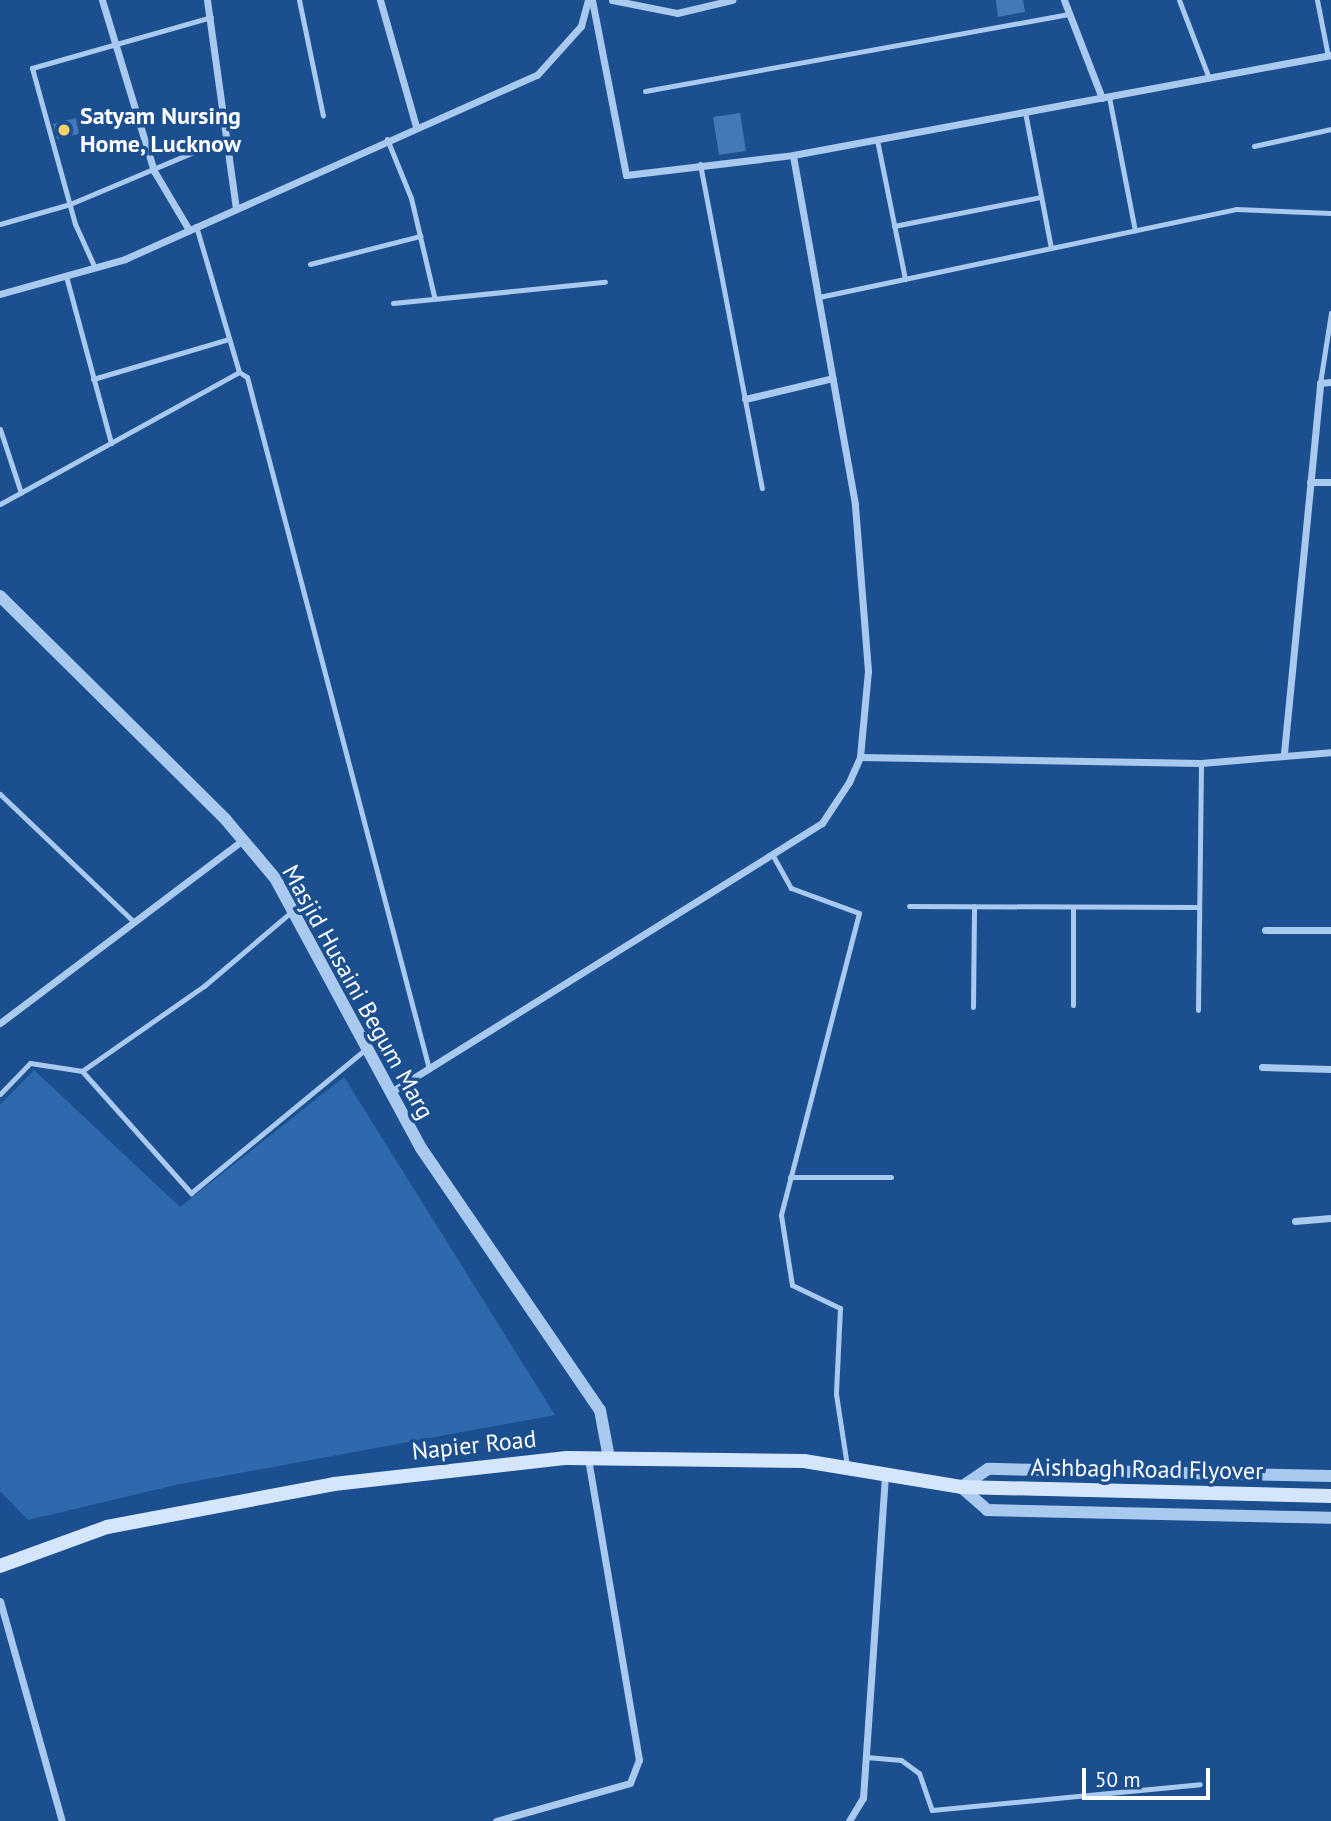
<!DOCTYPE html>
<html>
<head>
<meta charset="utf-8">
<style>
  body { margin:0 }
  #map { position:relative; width:1331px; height:1821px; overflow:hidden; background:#1b4f8f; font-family:"PT Sans",sans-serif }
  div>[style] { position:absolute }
  .green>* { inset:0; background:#2e69ad }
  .building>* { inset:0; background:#4478b7 }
  .service>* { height:5px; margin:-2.5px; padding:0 2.5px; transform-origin:2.5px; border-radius:2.5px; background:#a9c9ee }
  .minor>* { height:7px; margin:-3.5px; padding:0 3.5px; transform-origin:3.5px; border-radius:3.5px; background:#a9c9ee }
  .tertiary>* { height:12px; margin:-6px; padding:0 6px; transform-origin:6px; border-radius:6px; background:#a9c9ee }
  .secondary>* { height:14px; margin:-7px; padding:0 7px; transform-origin:7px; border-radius:7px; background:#d6e6fa }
  .dots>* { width:19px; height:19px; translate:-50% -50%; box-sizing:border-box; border:4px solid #1b4f8f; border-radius:50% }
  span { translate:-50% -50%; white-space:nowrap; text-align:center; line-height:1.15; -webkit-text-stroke:7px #1b4f8f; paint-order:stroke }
  .poi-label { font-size:24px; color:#fff; font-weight:700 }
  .left { translate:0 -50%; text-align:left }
  .street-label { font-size:24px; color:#fff }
  .scale { position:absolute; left:1082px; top:1768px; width:128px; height:32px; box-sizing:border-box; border:4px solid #fff; border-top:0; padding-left:9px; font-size:21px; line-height:24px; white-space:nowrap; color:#fff; -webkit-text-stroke:5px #1b4f8f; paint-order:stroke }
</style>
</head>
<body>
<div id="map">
  <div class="green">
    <i style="clip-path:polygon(34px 1070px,180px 1207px,344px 1077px,555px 1415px,180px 1484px,28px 1520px,0 1491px,0 1105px)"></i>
  </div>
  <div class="building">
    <i style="clip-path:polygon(996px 0,1023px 0,1025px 12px,998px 17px)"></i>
    <i style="clip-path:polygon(740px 113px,746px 151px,719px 155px,713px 117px)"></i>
    <i style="clip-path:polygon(76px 118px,79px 134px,57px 139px,53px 124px)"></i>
  </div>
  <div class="service">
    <i style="left:299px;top:0;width:118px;rotate:78.3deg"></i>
    <i style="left:1179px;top:0;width:84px;rotate:69deg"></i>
    <i style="left:1317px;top:0;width:57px;rotate:78.9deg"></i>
    <i style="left:645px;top:91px;width:432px;rotate:-10.3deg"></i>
    <i style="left:1109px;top:97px;width:136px;rotate:79deg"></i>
    <i style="left:1025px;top:112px;width:138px;rotate:79.2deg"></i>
    <i style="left:387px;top:139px;width:64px;rotate:67.9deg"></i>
    <i style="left:411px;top:198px;width:101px;rotate:76.8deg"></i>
    <i style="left:877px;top:140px;width:142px;rotate:78.6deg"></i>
    <i style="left:1254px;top:146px;width:79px;rotate:-12.4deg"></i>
    <i style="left:700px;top:164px;width:330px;rotate:79.2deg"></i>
    <i style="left:0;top:224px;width:73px;rotate:-15.9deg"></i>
    <i style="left:70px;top:204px;width:170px;rotate:-22.8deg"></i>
    <i style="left:196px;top:226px;width:152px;rotate:73.6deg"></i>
    <i style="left:239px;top:372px;width:9px;rotate:32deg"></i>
    <i style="left:247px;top:377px;width:716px;rotate:75.26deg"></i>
    <i style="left:894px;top:226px;width:150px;rotate:-11.2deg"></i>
    <i style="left:310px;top:264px;width:114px;rotate:-14.3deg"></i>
    <i style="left:95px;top:268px;width:48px;rotate:-114.4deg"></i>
    <i style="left:75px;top:224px;width:162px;rotate:-105.4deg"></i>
    <i style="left:32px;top:68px;width:186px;rotate:-15.9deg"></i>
    <i style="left:66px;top:276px;width:173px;rotate:74.9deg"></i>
    <i style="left:819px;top:297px;width:426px;rotate:-11.9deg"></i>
    <i style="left:1236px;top:209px;width:95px;rotate:2.4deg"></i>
    <i style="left:393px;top:303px;width:213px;rotate:-5.7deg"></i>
    <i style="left:93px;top:379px;width:142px;rotate:-16.4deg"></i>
    <i style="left:1320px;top:383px;width:71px;rotate:-81.1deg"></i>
    <i style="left:0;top:429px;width:67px;rotate:71.8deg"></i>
    <i style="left:0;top:504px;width:273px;rotate:-28.9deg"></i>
    <i style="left:0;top:794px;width:185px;rotate:43.7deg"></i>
    <i style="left:772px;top:854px;width:39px;rotate:61deg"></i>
    <i style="left:791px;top:888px;width:72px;rotate:20.2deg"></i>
    <i style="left:859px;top:913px;width:312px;rotate:104.5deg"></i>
    <i style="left:781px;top:1215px;width:71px;rotate:81.1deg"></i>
    <i style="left:792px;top:1285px;width:53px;rotate:25.6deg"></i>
    <i style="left:840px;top:1308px;width:86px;rotate:92.7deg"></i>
    <i style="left:836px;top:1394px;width:73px;rotate:81.3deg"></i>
    <i style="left:909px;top:906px;width:290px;rotate:0.2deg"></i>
    <i style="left:1073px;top:907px;width:98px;rotate:90deg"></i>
    <i style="left:973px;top:1007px;width:101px;rotate:-89.4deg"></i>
    <i style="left:1198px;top:1010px;width:247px;rotate:-89.3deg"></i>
    <i style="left:82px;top:1071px;width:164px;rotate:48.2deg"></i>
    <i style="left:191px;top:1193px;width:228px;rotate:-39.5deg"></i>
    <i style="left:0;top:1094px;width:43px;rotate:-45.9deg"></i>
    <i style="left:30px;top:1063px;width:53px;rotate:8.7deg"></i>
    <i style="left:82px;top:1071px;width:149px;rotate:-34.9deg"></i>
    <i style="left:204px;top:986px;width:116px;rotate:-40.4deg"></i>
    <i style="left:790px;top:1177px;width:101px"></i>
    <i style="left:866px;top:1757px;width:35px;rotate:5deg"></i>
    <i style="left:901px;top:1760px;width:22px;rotate:36deg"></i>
    <i style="left:919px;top:1773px;width:39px;rotate:71deg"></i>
    <i style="left:932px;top:1810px;width:269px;rotate:-5.5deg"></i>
  </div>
  <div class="minor">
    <i style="left:102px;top:0;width:179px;rotate:73.1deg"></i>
    <i style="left:154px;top:171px;width:69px;rotate:59.3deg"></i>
    <i style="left:207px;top:0;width:210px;rotate:82.1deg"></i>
    <i style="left:380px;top:0;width:131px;rotate:74.1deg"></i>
    <i style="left:592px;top:0;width:178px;rotate:79deg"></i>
    <i style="left:626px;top:175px;width:168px;rotate:-6.8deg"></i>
    <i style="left:793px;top:155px;width:547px;rotate:-10.53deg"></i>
    <i style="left:612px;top:0;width:66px;rotate:11.3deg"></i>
    <i style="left:677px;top:13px;width:57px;rotate:-13.3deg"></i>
    <i style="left:1064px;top:0;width:105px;rotate:68.8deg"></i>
    <i style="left:0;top:294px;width:130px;rotate:-15.6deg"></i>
    <i style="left:125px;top:259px;width:451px;rotate:-24.1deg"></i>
    <i style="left:537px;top:75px;width:66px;rotate:-48.1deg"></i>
    <i style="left:581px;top:26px;width:27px;rotate:-75deg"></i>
    <i style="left:745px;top:399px;width:90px;rotate:-13.4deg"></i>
    <i style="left:1310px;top:482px;width:21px"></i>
    <i style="left:1284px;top:753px;width:372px;rotate:-84.4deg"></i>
    <i style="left:1320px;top:383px;width:11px;rotate:-5deg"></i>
    <i style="left:860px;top:757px;width:341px;rotate:1deg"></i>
    <i style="left:1201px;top:763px;width:130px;rotate:-4.8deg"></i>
    <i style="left:1265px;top:930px;width:66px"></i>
    <i style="left:0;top:1023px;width:304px;rotate:-37deg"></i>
    <i style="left:1262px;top:1067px;width:69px;rotate:1.7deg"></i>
    <i style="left:391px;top:1092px;width:508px;rotate:-31.97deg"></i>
    <i style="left:822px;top:823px;width:49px;rotate:-56.6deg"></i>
    <i style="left:849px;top:782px;width:27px;rotate:-66deg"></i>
    <i style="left:860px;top:757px;width:86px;rotate:-84.7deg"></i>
    <i style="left:868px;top:671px;width:168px;rotate:-94.5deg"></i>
    <i style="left:855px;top:504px;width:354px;rotate:-100.1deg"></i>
    <i style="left:1295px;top:1221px;width:36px;rotate:-5deg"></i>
    <i style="left:0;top:1601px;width:229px;rotate:74.3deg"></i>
    <i style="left:496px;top:1821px;width:139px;rotate:-15.8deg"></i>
    <i style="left:630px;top:1783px;width:25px;rotate:-69deg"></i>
    <i style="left:639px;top:1760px;width:306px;rotate:-99.6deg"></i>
    <i style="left:849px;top:1821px;width:27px;rotate:-59deg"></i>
    <i style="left:863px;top:1798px;width:324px;rotate:-86.1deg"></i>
  </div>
  <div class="tertiary">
    <i style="left:0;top:596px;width:318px;rotate:44.7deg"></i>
    <i style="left:226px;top:820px;width:76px;rotate:49.8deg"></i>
    <i style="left:275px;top:878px;width:307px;rotate:61.6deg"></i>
    <i style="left:421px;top:1148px;width:317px;rotate:55.7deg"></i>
    <i style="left:600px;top:1410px;width:49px;rotate:79.4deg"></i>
    <i style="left:1331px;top:1476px;width:343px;rotate:-178.8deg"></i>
    <i style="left:988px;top:1469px;width:32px;rotate:146deg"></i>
    <i style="left:961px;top:1487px;width:35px;rotate:41deg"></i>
    <i style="left:987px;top:1510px;width:344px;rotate:1.3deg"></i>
  </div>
  <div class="secondary">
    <i style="left:0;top:1566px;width:114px;rotate:-20deg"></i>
    <i style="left:107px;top:1527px;width:231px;rotate:-10.7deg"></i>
    <i style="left:334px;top:1484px;width:234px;rotate:-6.4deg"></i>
    <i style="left:567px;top:1458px;width:237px;rotate:0.7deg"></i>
    <i style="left:804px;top:1461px;width:159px;rotate:9.4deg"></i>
    <i style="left:961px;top:1487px;width:370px;rotate:1.4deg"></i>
  </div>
  <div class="dots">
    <i style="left:64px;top:130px;background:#ffd166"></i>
  </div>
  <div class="poi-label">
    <span class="left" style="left:80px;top:130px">Satyam Nursing<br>Home, Lucknow</span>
  </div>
  <div class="street-label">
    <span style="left:358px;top:992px;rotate:61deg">Masjid Husaini Begum Marg</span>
    <span style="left:474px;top:1445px;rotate:-6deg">Napier Road</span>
    <span style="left:1147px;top:1469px;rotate:1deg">Aishbagh Road Flyover</span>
  </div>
  <div class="scale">50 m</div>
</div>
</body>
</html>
